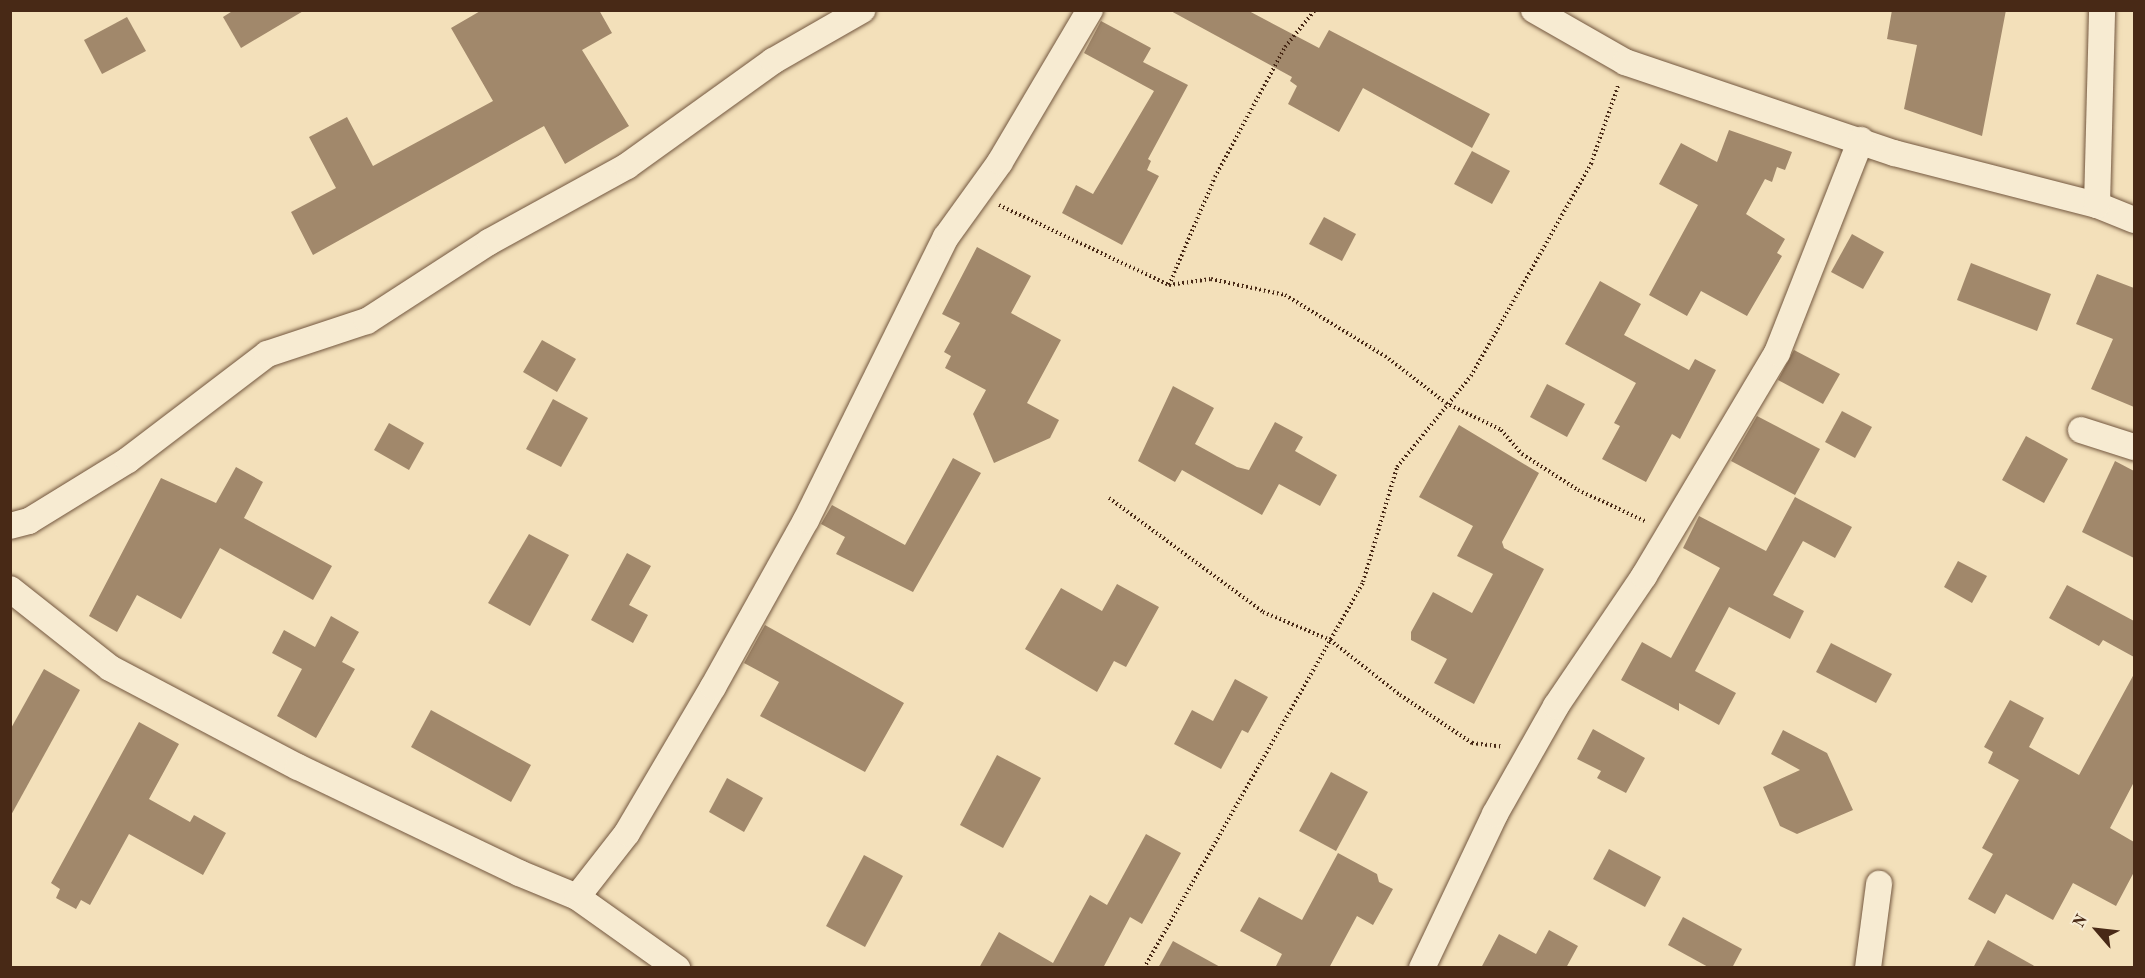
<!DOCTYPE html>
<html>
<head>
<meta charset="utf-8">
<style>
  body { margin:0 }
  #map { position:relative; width:2145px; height:978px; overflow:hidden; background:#f3e0ba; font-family:"Old Standard TT",serif }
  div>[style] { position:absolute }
  .building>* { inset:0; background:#a1886b }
  .path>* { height:4px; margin-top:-2px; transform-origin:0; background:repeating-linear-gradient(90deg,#482916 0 1.5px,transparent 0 4.5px) }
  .roads { filter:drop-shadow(0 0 2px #73573f) drop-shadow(0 0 2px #73573f) }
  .minor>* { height:26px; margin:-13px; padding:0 13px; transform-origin:13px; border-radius:13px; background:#f7ebd2 }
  span { translate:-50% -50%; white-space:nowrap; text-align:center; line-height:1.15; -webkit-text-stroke:4.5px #f7ebd2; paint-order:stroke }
  .frame { position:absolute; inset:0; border:12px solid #482916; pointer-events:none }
  .north { position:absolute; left:2067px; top:900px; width:60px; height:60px; -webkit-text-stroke:4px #f7ebd2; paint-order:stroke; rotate:298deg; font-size:16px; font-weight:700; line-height:24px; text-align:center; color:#482916 }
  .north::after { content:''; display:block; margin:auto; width:21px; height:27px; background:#482916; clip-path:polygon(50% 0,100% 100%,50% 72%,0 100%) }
</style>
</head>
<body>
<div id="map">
  <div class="building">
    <i style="clip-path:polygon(234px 10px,305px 10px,241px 48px,223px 17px)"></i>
    <i style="clip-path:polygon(482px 10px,599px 10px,612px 33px,582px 50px,629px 126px,565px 164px,544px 126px,313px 255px,291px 212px,336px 188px,309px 137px,347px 117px,373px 166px,493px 101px,451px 28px)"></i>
    <i style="clip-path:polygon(1169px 10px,1247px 10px,1319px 48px,1329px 30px,1490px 114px,1472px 148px,1363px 88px,1339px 132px,1288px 104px,1297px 86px,1290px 81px,1292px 77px)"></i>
    <i style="clip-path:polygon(1892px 10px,2006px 10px,1982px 136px,1904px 109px,1917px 45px,1887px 39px)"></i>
    <i style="clip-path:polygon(127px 17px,146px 51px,102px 74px,84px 40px)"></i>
    <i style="clip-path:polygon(1101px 21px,1151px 48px,1143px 62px,1188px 85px,1148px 159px,1151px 161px,1147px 170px,1159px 176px,1122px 245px,1062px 213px,1076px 185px,1093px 194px,1154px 91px,1084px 53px)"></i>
    <i style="clip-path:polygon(1729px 130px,1792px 152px,1785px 170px,1777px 167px,1772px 182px,1765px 179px,1746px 214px,1785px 239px,1777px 253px,1782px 256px,1747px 316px,1701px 291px,1687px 316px,1649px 295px,1698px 205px,1659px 184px,1681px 143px,1717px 162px)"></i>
    <i style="clip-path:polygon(1472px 151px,1510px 171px,1492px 204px,1454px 184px)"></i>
    <i style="clip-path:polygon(1324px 217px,1356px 234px,1342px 261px,1309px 244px)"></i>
    <i style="clip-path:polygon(1852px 234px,1884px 252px,1863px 289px,1831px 272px)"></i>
    <i style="clip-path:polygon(977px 247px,1031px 276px,1011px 313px,1061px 340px,1027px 403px,1059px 420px,1050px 438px,994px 463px,973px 414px,986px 390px,945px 368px,951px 356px,944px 352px,960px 323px,942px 314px)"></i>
    <i style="clip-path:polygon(1971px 263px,2051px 294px,2037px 331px,1957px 300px)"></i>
    <i style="clip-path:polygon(2097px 274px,2134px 288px,2134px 407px,2091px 389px,2113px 339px,2076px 324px)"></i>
    <i style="clip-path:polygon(1600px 281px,1641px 304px,1624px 335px,1689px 370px,1695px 359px,1716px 370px,1680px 439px,1672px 434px,1646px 482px,1602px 459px,1620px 426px,1614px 423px,1636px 383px,1565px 344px)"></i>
    <i style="clip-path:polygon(542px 340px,576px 359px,557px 392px,523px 372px)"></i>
    <i style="clip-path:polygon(1794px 350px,1840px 374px,1823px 404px,1778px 380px)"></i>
    <i style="clip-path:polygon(1547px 384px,1585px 404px,1567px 437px,1530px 417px)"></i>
    <i style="clip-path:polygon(1173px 386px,1214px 408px,1195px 444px,1237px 467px,1249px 470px,1275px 422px,1303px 437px,1295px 451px,1337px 475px,1320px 506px,1279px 484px,1262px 515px,1182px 470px,1175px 482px,1138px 461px)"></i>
    <i style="clip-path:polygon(553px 399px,588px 418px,561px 467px,526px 449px)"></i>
    <i style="clip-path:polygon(1842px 411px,1872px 427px,1855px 458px,1825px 442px)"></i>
    <i style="clip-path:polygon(1757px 416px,1820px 449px,1795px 495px,1731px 461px)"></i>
    <i style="clip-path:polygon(389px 423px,424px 443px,409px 470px,374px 450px)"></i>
    <i style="clip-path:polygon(1459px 425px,1539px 473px,1502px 542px,1504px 548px,1544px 569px,1474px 704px,1434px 683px,1447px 659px,1411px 640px,1411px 632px,1433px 592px,1472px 613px,1493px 574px,1457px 556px,1473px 526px,1419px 497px)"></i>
    <i style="clip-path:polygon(2026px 436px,2068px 459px,2044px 503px,2002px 480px)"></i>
    <i style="clip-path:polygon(953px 458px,981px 473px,913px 592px,836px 554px,845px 537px,821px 524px,832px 505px,905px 545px)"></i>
    <i style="clip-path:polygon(2115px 461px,2134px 471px,2134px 558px,2082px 532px)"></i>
    <i style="clip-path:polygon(236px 467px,263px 482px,244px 518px,332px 566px,313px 600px,220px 548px,181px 619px,137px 595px,117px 632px,89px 616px,161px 478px,216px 503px)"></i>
    <i style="clip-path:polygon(1795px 497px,1852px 527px,1835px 558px,1803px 541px,1773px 595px,1804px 611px,1790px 639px,1729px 607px,1695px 671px,1736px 693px,1719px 725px,1679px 703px,1679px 711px,1621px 680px,1642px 642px,1671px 658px,1720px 568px,1683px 548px,1699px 516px,1766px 551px)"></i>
    <i style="clip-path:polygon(529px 534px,569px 555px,530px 626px,488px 603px)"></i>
    <i style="clip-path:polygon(627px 553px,651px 566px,629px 605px,648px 615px,633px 643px,591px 620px)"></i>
    <i style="clip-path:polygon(1958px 561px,1987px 576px,1972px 603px,1944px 587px)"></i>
    <i style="clip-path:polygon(1117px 584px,1159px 607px,1126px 667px,1114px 661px,1097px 692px,1025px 649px,1061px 588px,1102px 611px)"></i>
    <i style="clip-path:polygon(2067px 585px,2134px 621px,2134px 657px,2103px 640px,2099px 646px,2049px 618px)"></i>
    <i style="clip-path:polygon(331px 616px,359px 632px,342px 662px,355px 669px,316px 738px,277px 716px,302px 669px,272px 653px,284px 630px,315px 647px)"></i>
    <i style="clip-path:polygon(765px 625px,904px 703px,865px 772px,760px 716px,779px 682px,744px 663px)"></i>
    <i style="clip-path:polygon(1831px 643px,1892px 674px,1876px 703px,1816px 672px)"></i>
    <i style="clip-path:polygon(44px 669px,80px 690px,10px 817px,10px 730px)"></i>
    <i style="clip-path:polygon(2134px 674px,2134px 782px,2110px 828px,2134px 842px,2134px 872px,2116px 906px,2073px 883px,2053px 920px,2006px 894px,1995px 914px,1968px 899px,1993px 854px,1982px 848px,2019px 780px,1988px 763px,1993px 752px,1984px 747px,2010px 700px,2044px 718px,2029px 747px,2079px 775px)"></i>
    <i style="clip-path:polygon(1235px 679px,1268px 697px,1248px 733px,1242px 730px,1221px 769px,1174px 744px,1192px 710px,1213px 721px)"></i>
    <i style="clip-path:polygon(431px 710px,531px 765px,511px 802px,411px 747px)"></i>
    <i style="clip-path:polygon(139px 722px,179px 744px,149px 799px,190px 822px,194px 815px,226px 833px,203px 875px,129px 834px,90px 905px,81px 900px,76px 909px,56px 898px,60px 889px,51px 883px)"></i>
    <i style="clip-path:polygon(1593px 729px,1645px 758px,1626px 793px,1597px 778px,1601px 771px,1577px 759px)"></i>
    <i style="clip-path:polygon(1783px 730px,1827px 753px,1853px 810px,1797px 834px,1780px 826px,1763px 787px,1800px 770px,1771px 754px)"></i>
    <i style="clip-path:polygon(997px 755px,1041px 778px,1003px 848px,960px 825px)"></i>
    <i style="clip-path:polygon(1331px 772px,1368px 792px,1336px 851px,1299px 831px)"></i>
    <i style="clip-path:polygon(727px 778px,763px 798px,744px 832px,709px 812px)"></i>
    <i style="clip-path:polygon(1146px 834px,1181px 853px,1142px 924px,1130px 917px,1103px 968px,979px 968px,999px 932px,1053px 963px,1090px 895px,1107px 905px)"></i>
    <i style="clip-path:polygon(1609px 849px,1661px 877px,1645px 907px,1593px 879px)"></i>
    <i style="clip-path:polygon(1338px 853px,1377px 874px,1379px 882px,1393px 889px,1373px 925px,1357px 916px,1329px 968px,1275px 968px,1282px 954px,1240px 931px,1259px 897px,1302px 920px)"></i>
    <i style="clip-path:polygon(864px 855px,903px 876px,865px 947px,826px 926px)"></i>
    <i style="clip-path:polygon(1683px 917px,1742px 949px,1732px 968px,1710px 968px,1668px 945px)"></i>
    <i style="clip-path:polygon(1549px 930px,1578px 946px,1566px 968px,1481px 968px,1499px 934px,1536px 954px)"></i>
    <i style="clip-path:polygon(1988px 940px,2038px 968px,1973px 968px)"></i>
    <i style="clip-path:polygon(1173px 941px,1222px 968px,1158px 968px)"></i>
  </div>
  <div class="path">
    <i style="left:999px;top:205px;width:188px;rotate:25.2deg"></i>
    <i style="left:1169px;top:285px;width:42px;rotate:-8.1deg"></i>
    <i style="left:1211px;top:279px;width:76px;rotate:12.2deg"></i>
    <i style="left:1285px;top:295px;width:117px;rotate:31.4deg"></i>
    <i style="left:1385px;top:356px;width:77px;rotate:37.6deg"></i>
    <i style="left:1446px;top:403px;width:61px;rotate:26.1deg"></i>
    <i style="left:1501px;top:430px;width:32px;rotate:49deg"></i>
    <i style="left:1522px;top:454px;width:67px;rotate:32.7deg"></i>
    <i style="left:1578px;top:490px;width:76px;rotate:24.9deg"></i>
    <i style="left:1169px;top:285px;width:117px;rotate:-66.9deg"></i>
    <i style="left:1215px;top:177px;width:148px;rotate:-61.7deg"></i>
    <i style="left:1285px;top:47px;width:48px;rotate:-51deg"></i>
    <i style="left:1109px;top:498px;width:192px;rotate:36.5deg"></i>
    <i style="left:1263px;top:612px;width:73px;rotate:22.7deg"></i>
    <i style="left:1330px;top:640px;width:89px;rotate:38.2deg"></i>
    <i style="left:1400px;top:695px;width:87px;rotate:33.7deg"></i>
    <i style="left:1472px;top:743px;width:31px;rotate:7deg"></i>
    <i style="left:1144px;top:968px;width:444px;rotate:-60.4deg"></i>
    <i style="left:1363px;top:582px;width:120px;rotate:-73.5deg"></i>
    <i style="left:1397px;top:467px;width:117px;rotate:-50.9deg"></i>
    <i style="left:1471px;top:376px;width:244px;rotate:-60.5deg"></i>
    <i style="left:1591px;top:164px;width:83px;rotate:-70.9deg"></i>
  </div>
  <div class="roads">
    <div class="minor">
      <i style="left:1534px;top:10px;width:105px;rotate:29.7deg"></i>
      <i style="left:1625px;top:62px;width:284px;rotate:18.7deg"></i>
      <i style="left:1894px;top:153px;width:210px;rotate:14.4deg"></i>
      <i style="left:2097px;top:205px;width:40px;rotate:22deg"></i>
      <i style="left:2097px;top:205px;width:195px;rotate:-88.5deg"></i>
      <i style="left:2081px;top:430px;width:56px;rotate:17.8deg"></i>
      <i style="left:10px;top:526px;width:20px;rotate:-15deg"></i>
      <i style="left:29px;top:521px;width:116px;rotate:-31.6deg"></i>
      <i style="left:128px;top:460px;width:175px;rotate:-37.3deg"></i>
      <i style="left:267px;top:354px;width:105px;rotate:-18.3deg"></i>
      <i style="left:367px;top:321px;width:145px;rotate:-32.9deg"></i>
      <i style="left:489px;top:242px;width:158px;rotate:-28.8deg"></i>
      <i style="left:627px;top:166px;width:180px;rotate:-35.7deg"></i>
      <i style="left:773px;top:61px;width:103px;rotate:-29.8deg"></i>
      <i style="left:10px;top:589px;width:127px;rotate:38.3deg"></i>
      <i style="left:110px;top:668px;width:212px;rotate:27.8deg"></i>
      <i style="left:298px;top:767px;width:245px;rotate:25.6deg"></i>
      <i style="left:519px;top:873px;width:63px;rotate:22.5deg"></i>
      <i style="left:577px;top:897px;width:123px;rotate:35.4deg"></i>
      <i style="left:577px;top:897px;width:81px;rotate:-52deg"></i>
      <i style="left:627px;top:833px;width:169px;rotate:-59.5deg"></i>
      <i style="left:713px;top:687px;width:191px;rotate:-60.9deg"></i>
      <i style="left:806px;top:520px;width:316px;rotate:-63.7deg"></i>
      <i style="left:946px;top:237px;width:92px;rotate:-54.2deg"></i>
      <i style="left:1000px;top:162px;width:177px;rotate:-59.4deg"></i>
      <i style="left:1422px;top:968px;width:170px;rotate:-64.6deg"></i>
      <i style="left:1495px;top:814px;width:124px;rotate:-60.5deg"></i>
      <i style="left:1556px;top:706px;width:157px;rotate:-55.9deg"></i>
      <i style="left:1644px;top:576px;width:260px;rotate:-59.2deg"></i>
      <i style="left:1777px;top:353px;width:229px;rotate:-68.5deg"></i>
      <i style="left:1868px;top:968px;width:85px;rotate:-82.5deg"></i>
    </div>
  </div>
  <div class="frame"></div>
  <div class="north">N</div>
</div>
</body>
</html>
